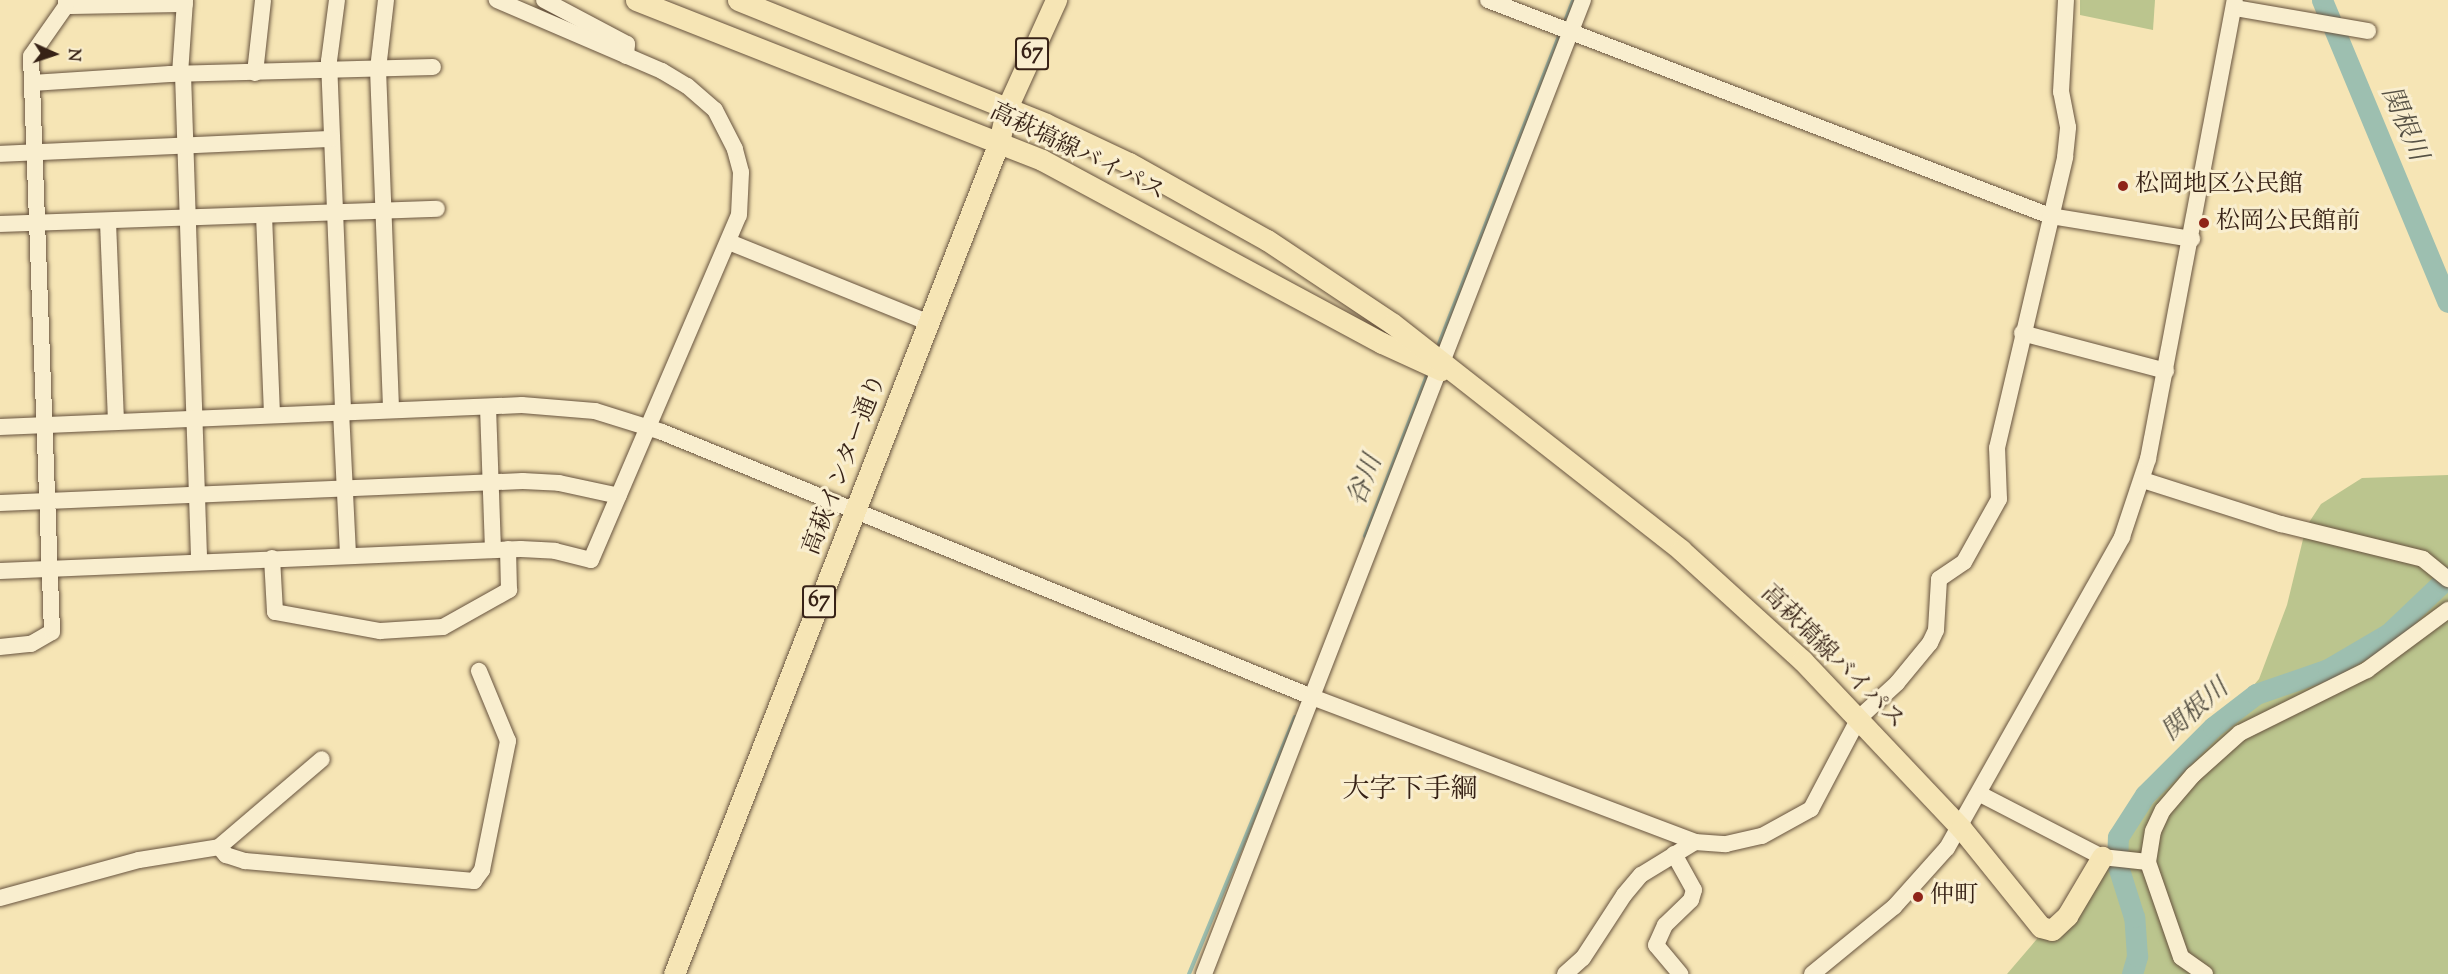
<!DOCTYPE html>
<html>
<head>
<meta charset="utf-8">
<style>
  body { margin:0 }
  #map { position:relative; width:2448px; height:974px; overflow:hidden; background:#f6e5b5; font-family:"Sorts Mill Goudy","Noto Serif JP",serif }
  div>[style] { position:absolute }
  .green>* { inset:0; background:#bbc58e }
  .stream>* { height:4px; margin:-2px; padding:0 2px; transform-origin:2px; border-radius:2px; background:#9dbfb0 }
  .river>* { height:21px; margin:-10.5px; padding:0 10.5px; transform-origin:10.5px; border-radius:10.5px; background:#9dbfb0 }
  .roads { filter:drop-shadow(0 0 2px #67533e) drop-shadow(0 0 2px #67533e) }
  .minor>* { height:16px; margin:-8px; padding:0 8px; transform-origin:8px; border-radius:8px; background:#f9eecf }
  .major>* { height:21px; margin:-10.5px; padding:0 10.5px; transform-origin:10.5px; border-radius:10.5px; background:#f6e5b5 }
  .dots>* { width:16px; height:16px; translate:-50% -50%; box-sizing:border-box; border:3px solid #f9eecf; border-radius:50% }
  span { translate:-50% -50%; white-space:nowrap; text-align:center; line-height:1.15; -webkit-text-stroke:6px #f9eecf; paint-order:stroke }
  .shield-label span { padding:2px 4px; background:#f9eecf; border:2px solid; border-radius:4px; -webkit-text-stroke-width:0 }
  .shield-label { font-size:22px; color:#372216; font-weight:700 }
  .street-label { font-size:24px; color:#372216 }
  .poi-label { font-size:24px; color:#372216 }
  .left { translate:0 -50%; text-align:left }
  .water-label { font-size:26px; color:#565144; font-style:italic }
  .quarter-label { font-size:27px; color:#372216 }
  .north { position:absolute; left:24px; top:24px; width:60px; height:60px; -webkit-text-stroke:4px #f9eecf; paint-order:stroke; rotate:93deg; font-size:16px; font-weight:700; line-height:24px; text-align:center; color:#372216 }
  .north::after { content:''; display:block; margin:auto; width:21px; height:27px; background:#372216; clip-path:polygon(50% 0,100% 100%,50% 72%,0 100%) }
</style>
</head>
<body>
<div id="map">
  <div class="green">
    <i style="clip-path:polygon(2080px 0,2155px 0,2153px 30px,2080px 15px)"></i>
    <i style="clip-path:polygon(2448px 475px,2448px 974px,2007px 974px,2259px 679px,2287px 605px,2306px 527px,2321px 504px,2362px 478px)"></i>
  </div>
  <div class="stream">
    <i style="left:1564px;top:24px;width:26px;rotate:-69deg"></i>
    <i style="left:1437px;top:349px;width:341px;rotate:-68.7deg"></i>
    <i style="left:1365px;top:536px;width:175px;rotate:-68.9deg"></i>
    <i style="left:1189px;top:974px;width:278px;rotate:-67.6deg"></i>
  </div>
  <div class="river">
    <i style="left:2322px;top:0;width:327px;rotate:67.4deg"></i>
    <i style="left:2132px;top:974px;width:19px;rotate:-74deg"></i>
    <i style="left:2137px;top:956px;width:39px;rotate:-94deg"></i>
    <i style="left:2134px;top:917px;width:57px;rotate:-107.5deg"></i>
    <i style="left:2117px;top:863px;width:26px;rotate:-88deg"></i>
    <i style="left:2118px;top:837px;width:50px;rotate:-57.3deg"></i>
    <i style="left:2145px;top:795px;width:96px;rotate:-45deg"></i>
    <i style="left:2213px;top:727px;width:54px;rotate:-37.5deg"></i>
    <i style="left:2256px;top:694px;width:76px;rotate:-19.1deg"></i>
    <i style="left:2328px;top:669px;width:69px;rotate:-30.3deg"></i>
    <i style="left:2388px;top:634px;width:83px;rotate:-43.5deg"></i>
  </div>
  <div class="roads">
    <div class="minor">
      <i style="left:337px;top:0;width:62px;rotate:97.5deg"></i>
      <i style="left:329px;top:61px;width:350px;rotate:87.7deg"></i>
      <i style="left:386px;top:0;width:69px;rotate:96.6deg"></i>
      <i style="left:378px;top:69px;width:341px;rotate:87.8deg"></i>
      <i style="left:544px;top:0;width:94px;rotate:27.9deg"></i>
      <i style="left:627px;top:44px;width:12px;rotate:95deg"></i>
      <i style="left:1488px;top:0;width:602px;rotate:21.02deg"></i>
      <i style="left:2050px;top:216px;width:144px;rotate:9.2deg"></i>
      <i style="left:66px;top:6px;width:119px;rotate:-1deg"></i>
      <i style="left:2235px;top:8px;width:135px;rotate:9.8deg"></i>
      <i style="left:255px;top:73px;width:73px;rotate:-83.7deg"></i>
      <i style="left:180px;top:74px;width:74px;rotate:-86.1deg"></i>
      <i style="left:183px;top:74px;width:487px;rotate:88.1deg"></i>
      <i style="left:32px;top:83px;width:138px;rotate:-3.7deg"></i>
      <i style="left:170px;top:74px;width:263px;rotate:-1.5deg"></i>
      <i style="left:0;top:154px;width:332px;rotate:-2.6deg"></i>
      <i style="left:264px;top:215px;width:199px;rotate:87.7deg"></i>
      <i style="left:108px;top:222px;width:198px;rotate:87.7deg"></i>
      <i style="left:0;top:224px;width:437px;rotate:-2deg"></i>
      <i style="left:729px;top:242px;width:216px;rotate:22deg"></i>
      <i style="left:2022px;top:333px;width:149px;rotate:14.8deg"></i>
      <i style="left:488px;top:407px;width:143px;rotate:88deg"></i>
      <i style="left:341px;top:411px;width:145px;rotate:87.2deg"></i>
      <i style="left:0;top:427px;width:522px;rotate:-2.41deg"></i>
      <i style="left:522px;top:405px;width:73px;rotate:4.7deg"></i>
      <i style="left:595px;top:411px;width:70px;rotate:17.4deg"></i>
      <i style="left:662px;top:432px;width:702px;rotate:22.18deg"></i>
      <i style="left:1312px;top:697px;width:410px;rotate:20.7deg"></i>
      <i style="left:1695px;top:842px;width:31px;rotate:4deg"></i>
      <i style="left:1726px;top:844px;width:37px;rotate:-13deg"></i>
      <i style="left:1762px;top:836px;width:56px;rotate:-28.9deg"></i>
      <i style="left:1811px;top:809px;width:103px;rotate:-62.2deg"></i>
      <i style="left:1859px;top:718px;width:52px;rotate:-42.6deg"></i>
      <i style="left:1897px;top:683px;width:52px;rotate:-50.5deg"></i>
      <i style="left:1930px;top:643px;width:14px;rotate:-65deg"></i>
      <i style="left:1936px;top:630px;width:51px;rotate:-86.6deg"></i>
      <i style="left:1939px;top:579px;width:30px;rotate:-34deg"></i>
      <i style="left:1964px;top:562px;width:72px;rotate:-60.9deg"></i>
      <i style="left:1999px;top:499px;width:51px;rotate:-92.2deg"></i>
      <i style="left:1997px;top:448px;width:299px;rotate:-76.8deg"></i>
      <i style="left:2065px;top:157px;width:30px;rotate:-84deg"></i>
      <i style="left:2068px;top:127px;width:36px;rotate:-101deg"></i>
      <i style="left:2061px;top:92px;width:92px;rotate:-86.9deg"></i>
      <i style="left:2143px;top:480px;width:145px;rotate:17.7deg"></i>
      <i style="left:2281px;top:524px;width:146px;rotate:13.8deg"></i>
      <i style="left:2423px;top:559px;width:32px;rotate:39deg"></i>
      <i style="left:0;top:503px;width:523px;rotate:-2.41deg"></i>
      <i style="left:523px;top:481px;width:36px;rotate:3deg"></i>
      <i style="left:559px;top:483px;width:61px;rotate:12.2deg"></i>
      <i style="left:272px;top:558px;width:54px;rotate:86.8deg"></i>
      <i style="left:275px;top:612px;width:107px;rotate:10.3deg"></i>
      <i style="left:380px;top:631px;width:63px;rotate:-3.6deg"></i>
      <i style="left:443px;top:627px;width:76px;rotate:-29.3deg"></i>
      <i style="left:509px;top:590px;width:41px;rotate:-91.4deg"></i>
      <i style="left:0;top:571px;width:521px;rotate:-2.42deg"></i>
      <i style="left:521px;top:549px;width:34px;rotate:3deg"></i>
      <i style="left:555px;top:551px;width:37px;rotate:14deg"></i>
      <i style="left:591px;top:560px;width:375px;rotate:-66.8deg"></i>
      <i style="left:739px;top:215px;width:43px;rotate:-87.3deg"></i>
      <i style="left:741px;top:172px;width:24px;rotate:-105deg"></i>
      <i style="left:735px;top:149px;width:44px;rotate:-117.1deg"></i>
      <i style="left:715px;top:110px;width:37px;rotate:-139deg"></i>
      <i style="left:687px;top:86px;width:29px;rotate:-149deg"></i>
      <i style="left:662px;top:71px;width:180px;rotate:-156.7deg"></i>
      <i style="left:0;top:647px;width:31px;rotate:-6deg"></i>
      <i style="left:31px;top:644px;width:24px;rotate:-30deg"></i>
      <i style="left:52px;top:632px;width:576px;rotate:-92.09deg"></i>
      <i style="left:31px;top:56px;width:61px;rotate:-55deg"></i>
      <i style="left:66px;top:6px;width:6px;rotate:-90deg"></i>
      <i style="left:1980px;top:794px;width:137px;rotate:27.3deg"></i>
      <i style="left:2102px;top:857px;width:46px;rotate:6.2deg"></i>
      <i style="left:219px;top:847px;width:11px;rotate:49deg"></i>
      <i style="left:226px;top:855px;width:20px;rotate:18deg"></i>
      <i style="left:245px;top:861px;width:230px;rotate:5deg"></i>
      <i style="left:474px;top:881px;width:14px;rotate:-54deg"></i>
      <i style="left:482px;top:870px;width:132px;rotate:-78.6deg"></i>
      <i style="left:508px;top:741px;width:76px;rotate:-112.5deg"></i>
      <i style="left:1674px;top:854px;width:41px;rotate:60.9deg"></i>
      <i style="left:1694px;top:890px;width:10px;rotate:107deg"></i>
      <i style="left:1691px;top:900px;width:36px;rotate:136deg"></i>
      <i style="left:1665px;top:925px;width:22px;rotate:114deg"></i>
      <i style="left:1656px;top:945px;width:38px;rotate:50deg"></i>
      <i style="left:0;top:898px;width:144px;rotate:-15.3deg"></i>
      <i style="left:139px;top:860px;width:81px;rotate:-9.2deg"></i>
      <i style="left:219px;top:847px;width:135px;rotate:-40.5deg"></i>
      <i style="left:1204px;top:974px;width:1045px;rotate:-68.74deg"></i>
      <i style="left:1565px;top:974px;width:24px;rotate:-42deg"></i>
      <i style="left:1583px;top:958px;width:75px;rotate:-56.9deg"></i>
      <i style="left:1624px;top:895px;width:26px;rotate:-50deg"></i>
      <i style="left:1641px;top:875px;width:63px;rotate:-31.4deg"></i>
      <i style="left:1812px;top:974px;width:106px;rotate:-39.3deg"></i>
      <i style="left:1894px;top:907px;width:79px;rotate:-48.1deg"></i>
      <i style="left:1947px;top:848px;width:357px;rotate:-60.6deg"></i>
      <i style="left:2122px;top:537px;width:82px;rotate:-71.6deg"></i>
      <i style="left:2148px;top:459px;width:467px;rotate:-79.3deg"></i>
      <i style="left:2205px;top:974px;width:29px;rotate:-145deg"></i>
      <i style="left:2181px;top:957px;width:101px;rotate:-109.2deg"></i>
      <i style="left:2148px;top:862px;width:31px;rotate:-81deg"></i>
      <i style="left:2153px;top:831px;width:23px;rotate:-65deg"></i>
      <i style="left:2163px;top:810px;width:46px;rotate:-49.4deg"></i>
      <i style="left:2193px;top:775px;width:63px;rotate:-41.8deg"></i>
      <i style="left:2240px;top:733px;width:142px;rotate:-26.4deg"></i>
      <i style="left:2367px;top:670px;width:101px;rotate:-36.5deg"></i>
    </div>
    <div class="major">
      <i style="left:636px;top:0;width:436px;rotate:21.5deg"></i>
      <i style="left:1042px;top:160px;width:386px;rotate:28.3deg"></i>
      <i style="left:1382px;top:343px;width:65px;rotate:24.6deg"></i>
      <i style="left:738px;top:0;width:332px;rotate:21.9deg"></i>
      <i style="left:1046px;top:124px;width:92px;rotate:25.2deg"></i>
      <i style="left:1129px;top:163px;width:158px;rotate:29.2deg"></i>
      <i style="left:1267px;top:240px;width:151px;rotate:33.7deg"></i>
      <i style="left:1393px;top:324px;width:366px;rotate:38.1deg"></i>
      <i style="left:1681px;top:550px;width:164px;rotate:42.3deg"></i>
      <i style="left:1802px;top:660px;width:231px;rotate:46.6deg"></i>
      <i style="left:1961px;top:828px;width:127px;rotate:51.1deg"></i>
      <i style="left:2041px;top:927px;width:11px;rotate:15deg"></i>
      <i style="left:2052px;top:930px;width:21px;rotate:-43deg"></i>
      <i style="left:2067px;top:916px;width:69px;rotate:-59.3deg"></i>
      <i style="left:674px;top:974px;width:893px;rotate:-68.66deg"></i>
      <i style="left:999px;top:142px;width:35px;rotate:-77deg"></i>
      <i style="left:1007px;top:108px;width:119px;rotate:-65.6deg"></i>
    </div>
  </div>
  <div class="dots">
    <i style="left:2123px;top:186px;background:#8f2418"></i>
    <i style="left:2204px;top:223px;background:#8f2418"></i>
    <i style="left:1918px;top:897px;background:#8f2418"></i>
  </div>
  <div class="shield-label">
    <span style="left:1032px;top:54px">67</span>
    <span style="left:819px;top:602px">67</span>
  </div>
  <div class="street-label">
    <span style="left:1077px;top:153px;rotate:26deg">高萩塙線バイパス</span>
    <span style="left:846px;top:465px;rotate:-69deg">高萩インター通り</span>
    <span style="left:1832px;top:658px;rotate:45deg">高萩塙線バイパス</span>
  </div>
  <div class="poi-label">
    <span class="left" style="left:2135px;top:186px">松岡地区公民館</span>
    <span class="left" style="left:2216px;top:223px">松岡公民館前</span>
    <span class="left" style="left:1930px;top:897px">仲町</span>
  </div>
  <div class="water-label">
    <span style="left:2403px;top:124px;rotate:67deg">関根川</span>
    <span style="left:1366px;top:481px;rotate:-69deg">谷川</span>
    <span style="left:2196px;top:711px;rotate:-41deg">関根川</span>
  </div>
  <div class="quarter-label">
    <span style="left:1410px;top:791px">大字下手綱</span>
  </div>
  <div class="north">N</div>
</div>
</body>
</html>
